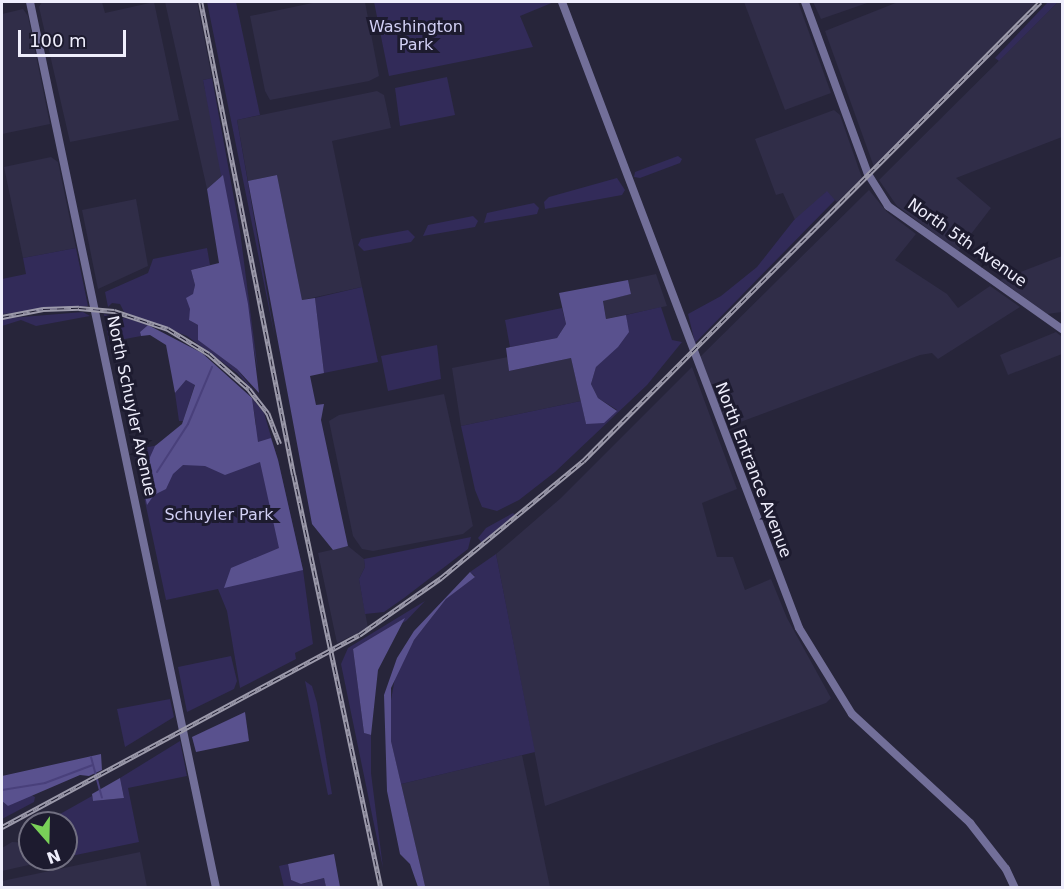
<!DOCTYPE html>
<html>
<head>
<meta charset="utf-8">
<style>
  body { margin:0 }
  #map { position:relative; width:1064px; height:889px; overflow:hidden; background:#27253a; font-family:"DejaVu Sans",sans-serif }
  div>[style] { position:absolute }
  .built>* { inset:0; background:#302d48 }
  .green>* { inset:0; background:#322b59 }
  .forest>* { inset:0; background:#59518e }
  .stream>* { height:2px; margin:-1px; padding:0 1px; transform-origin:1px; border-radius:1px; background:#49407b }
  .secondary>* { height:8px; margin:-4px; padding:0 4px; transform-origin:4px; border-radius:4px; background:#726f99 }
  .rail>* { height:4.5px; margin-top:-2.25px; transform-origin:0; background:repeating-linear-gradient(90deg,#1d1b2f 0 7px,#9c9aab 0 14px); box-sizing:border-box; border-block:2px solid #9c9aab }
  span { translate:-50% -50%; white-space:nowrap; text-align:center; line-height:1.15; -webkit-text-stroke:6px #1d1b2f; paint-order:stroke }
  .park-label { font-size:16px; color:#d1cff4 }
  .street-label { font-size:16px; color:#efeefc }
  .frame { position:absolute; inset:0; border:3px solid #efeefc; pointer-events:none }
  .north { position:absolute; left:18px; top:811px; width:60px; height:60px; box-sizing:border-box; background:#1d1b2f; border:2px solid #716f81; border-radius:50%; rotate:160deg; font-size:16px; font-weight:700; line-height:24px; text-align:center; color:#efeefc }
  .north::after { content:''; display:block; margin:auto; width:21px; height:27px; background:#79d158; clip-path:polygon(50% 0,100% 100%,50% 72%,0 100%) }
  .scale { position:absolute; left:18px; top:30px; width:108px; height:27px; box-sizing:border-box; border:3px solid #efeefc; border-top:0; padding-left:8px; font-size:18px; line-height:21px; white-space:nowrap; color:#efeefc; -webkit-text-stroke:4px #1d1b2f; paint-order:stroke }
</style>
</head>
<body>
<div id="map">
  <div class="built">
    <i style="clip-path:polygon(42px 2px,102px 2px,105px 13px,154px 2px,179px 120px,70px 142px,39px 7px)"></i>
    <i style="clip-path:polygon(165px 2px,197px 2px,212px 78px,203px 80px,223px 175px,207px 189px)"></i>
    <i style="clip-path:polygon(317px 2px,365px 2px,379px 76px,369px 81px,270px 100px,265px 91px,250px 16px)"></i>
    <i style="clip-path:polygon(744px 2px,798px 2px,831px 93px,785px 110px)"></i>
    <i style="clip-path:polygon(813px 2px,870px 2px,821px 19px)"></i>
    <i style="clip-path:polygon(898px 2px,1036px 2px,874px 167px,825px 31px)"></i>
    <i style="clip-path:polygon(1058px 2px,1062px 2px,1062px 137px,956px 178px,991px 208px,958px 251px,897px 206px,879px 180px)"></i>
    <i style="clip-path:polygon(23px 9px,28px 16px,50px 124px,2px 134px,2px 14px)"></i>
    <i style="clip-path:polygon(377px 91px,384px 95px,391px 128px,332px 141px,362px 287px,302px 300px,277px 175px,248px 181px,237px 120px)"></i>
    <i style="clip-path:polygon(834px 110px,840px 115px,862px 178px,837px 202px,826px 192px,796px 222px,783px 193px,776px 195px,755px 139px)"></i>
    <i style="clip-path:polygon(51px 157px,58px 162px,76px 248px,23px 258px,4px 167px)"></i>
    <i style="clip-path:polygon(869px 190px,887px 212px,916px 234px,895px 260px,947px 294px,958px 308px,990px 286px,1020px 307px,938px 359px,932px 353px,920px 355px,727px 427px,700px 357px)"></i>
    <i style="clip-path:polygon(136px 199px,148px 266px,98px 289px,82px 210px)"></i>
    <i style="clip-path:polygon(1062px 256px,1062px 312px,1047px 314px,1000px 280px)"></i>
    <i style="clip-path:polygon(656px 274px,667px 306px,606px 319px,603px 300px,631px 294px,628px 280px)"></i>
    <i style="clip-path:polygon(1056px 332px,1062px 337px,1062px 354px,1008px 375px,1000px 355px)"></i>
    <i style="clip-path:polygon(508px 357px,509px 371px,571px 358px,581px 401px,461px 426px,452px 368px)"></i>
    <i style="clip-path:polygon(692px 367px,737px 489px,702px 503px,717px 557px,733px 557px,745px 590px,771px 579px,787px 618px,831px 698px,826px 703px,545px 806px,496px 554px,561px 498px)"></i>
    <i style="clip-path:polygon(444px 394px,473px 526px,463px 534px,373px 551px,362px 549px,353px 536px,329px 421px,339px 415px)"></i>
    <i style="clip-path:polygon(348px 546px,364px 559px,365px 567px,359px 579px,368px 628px,337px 643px,318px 553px)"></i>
    <i style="clip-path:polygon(522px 755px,550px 887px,425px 887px,401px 784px)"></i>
    <i style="clip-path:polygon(12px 842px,30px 843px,30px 859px,51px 860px,2px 871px,2px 848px)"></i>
    <i style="clip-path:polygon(140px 852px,147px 887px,2px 887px,2px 881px)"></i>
  </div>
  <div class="green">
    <i style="clip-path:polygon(207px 2px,236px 2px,260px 115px,237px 120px,275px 338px)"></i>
    <i style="clip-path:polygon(374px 2px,554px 2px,520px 16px,533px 47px,389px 76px)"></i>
    <i style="clip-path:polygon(1048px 2px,1058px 2px,999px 61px,995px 58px)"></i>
    <i style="clip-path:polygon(447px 77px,455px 115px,400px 126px,395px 88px)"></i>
    <i style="clip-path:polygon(212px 78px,240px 231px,258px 371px,203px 80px)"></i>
    <i style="clip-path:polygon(678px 156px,682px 159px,680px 163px,640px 178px,634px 177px,635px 172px)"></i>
    <i style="clip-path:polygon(617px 178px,625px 190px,622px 195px,545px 209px,544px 202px,549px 197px)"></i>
    <i style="clip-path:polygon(827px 191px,835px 200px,695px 343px,688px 314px,721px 296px,757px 267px,794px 220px)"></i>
    <i style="clip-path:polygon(534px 203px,539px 208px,537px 214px,484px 223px,487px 213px)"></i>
    <i style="clip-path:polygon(473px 216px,478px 221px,475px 227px,423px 236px,428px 225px)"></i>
    <i style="clip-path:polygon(408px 230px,415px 237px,411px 242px,364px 251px,358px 245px,361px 239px)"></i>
    <i style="clip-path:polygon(76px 248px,88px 306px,2px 314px,2px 279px,26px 274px,23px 258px)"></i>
    <i style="clip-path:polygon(207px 248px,210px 265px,191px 270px,195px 285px,189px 320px,198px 325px,199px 340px,237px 369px,259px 397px,237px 373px,187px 336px,124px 312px,120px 304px,112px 303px,108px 307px,105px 292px,148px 273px,153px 259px)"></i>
    <i style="clip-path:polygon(362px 287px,378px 362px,324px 373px,315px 298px)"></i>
    <i style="clip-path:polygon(661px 307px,672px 340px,682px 342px,647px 385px,555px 472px,519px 500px,497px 511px,482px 507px,475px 490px,461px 426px,581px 401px,586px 424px,617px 410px,598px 398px,591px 384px,596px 367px,628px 332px,626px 315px)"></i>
    <i style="clip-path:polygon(562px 308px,566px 324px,557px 338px,510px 347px,505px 320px)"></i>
    <i style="clip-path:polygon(83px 312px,90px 316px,36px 326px,21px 320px,2px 326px,2px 320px,10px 318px)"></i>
    <i style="clip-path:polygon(104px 314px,129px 319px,148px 325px,140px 332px,141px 336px,109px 342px)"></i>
    <i style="clip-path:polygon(437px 345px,441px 379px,388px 391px,381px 356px)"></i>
    <i style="clip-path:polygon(186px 380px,195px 384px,183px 421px,179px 421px,175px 393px)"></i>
    <i style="clip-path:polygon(252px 398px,264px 413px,278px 460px,303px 570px,313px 644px,295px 653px,296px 659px,240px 688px,227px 611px,218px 589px,166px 600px,134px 450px,256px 425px)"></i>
    <i style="clip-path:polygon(513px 513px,515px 515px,482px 543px,478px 538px,486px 528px)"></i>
    <i style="clip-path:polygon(471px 537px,468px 549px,404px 598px,384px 612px,365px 614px,359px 579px,365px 567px,364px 559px)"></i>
    <i style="clip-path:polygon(496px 554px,535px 752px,401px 784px,391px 741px,390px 706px,396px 672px,414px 640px,446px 599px,475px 576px,470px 572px)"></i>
    <i style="clip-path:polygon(425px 601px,406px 621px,353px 649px,364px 733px,371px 735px,371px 773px,383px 868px,341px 664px,348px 648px)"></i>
    <i style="clip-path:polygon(231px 656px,237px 681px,234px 689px,187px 712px,178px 667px)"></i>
    <i style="clip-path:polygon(305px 681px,312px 686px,317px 703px,332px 794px,328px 795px)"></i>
    <i style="clip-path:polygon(170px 699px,174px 717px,125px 747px,117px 709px)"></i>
    <i style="clip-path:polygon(180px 741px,187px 776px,128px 788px,139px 842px,66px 857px,66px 823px,44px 823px,92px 796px,93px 801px,124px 798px,120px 778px)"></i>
    <i style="clip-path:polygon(29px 794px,35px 797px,34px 802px,2px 819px,2px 801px,8px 806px)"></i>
    <i style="clip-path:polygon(288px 864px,291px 880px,302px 884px,324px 878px,326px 887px,284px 887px,279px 866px)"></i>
  </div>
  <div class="forest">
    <i style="clip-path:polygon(223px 175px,248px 304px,259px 393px,237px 369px,198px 340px,198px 325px,189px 320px,190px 309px,186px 298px,193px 294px,195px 285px,191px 270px,219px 263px,207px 189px)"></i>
    <i style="clip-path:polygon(277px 175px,302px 300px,315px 298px,324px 373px,310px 376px,316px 405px,324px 404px,321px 420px,348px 546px,333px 550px,312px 524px,248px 181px)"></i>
    <i style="clip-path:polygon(628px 280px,631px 294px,603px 301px,606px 319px,626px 315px,629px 332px,618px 347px,596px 367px,591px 384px,598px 398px,617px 411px,604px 423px,586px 424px,571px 358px,509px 371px,506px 348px,557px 338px,566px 324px,559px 293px)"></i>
    <i style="clip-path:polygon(148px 325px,202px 353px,252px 398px,258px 442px,271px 438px,278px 460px,303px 570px,224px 588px,231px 568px,279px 548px,260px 462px,225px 475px,205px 466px,183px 465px,173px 474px,166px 489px,154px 495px,147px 505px,141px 477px,155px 446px,182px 424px,195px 385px,186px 380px,175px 393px,166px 345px,150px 335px,141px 336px,140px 332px)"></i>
    <i style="clip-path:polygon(470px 572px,475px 577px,446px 599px,414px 640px,391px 688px,391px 741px,425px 886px,418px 887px,410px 864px,400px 854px,387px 791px,384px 695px,397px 658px,414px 631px)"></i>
    <i style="clip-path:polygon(405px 618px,378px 670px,371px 735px,364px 733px,353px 649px)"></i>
    <i style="clip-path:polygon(245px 712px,249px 741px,196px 752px,192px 737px)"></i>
    <i style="clip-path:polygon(101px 754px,102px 770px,89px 776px,80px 775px,8px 806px,2px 801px,2px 776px)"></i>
    <i style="clip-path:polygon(120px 778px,124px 798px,93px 801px,92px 794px)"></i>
    <i style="clip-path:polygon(334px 854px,340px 887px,326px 887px,324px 878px,301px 884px,291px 880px,288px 864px)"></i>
  </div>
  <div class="stream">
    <i style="left:157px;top:472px;width:57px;rotate:-57.1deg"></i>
    <i style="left:188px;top:424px;width:62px;rotate:-67.2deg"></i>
    <i style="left:91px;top:757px;width:42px;rotate:75deg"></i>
    <i style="left:2px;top:790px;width:44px;rotate:-9.2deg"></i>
    <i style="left:45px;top:783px;width:51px;rotate:-20.6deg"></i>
  </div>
  <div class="secondary">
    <i style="left:30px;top:2px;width:905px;rotate:78.14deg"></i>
    <i style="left:562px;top:2px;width:669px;rotate:69.26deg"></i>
    <i style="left:799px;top:628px;width:101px;rotate:58.4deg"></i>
    <i style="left:852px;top:714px;width:161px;rotate:42.7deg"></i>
    <i style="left:970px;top:823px;width:58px;rotate:52deg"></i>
    <i style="left:1006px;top:869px;width:21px;rotate:65deg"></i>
    <i style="left:805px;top:2px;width:183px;rotate:69.9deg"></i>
    <i style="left:868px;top:174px;width:38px;rotate:58deg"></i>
    <i style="left:888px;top:206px;width:213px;rotate:35.3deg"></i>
  </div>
  <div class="rail">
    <i style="left:201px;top:2px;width:482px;rotate:78.9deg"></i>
    <i style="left:294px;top:475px;width:422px;rotate:78.1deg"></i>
    <i style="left:2px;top:317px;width:42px;rotate:-11deg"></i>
    <i style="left:43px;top:309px;width:36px;rotate:-2deg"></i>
    <i style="left:79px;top:308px;width:35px;rotate:5deg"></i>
    <i style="left:114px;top:311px;width:57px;rotate:18.4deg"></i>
    <i style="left:168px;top:329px;width:48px;rotate:31.4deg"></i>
    <i style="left:209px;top:354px;width:53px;rotate:41.2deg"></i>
    <i style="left:249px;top:389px;width:31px;rotate:52deg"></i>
    <i style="left:268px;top:413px;width:33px;rotate:69deg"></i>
    <i style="left:2px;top:827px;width:405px;rotate:-28.3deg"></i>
    <i style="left:359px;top:635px;width:100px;rotate:-34.8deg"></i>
    <i style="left:441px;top:578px;width:184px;rotate:-39.5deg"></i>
    <i style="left:583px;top:461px;width:648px;rotate:-45.13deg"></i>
  </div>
  <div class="park-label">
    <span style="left:416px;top:36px">Washington<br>Park</span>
    <span style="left:219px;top:515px">Schuyler Park</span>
  </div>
  <div class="street-label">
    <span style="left:967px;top:243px;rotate:35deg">North 5th Avenue</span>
    <span style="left:131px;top:406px;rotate:78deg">North Schuyler Avenue</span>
    <span style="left:753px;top:470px;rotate:69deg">North Entrance Avenue</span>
  </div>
  <div class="frame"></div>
  <div class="north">N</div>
  <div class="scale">100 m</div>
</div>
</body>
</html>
